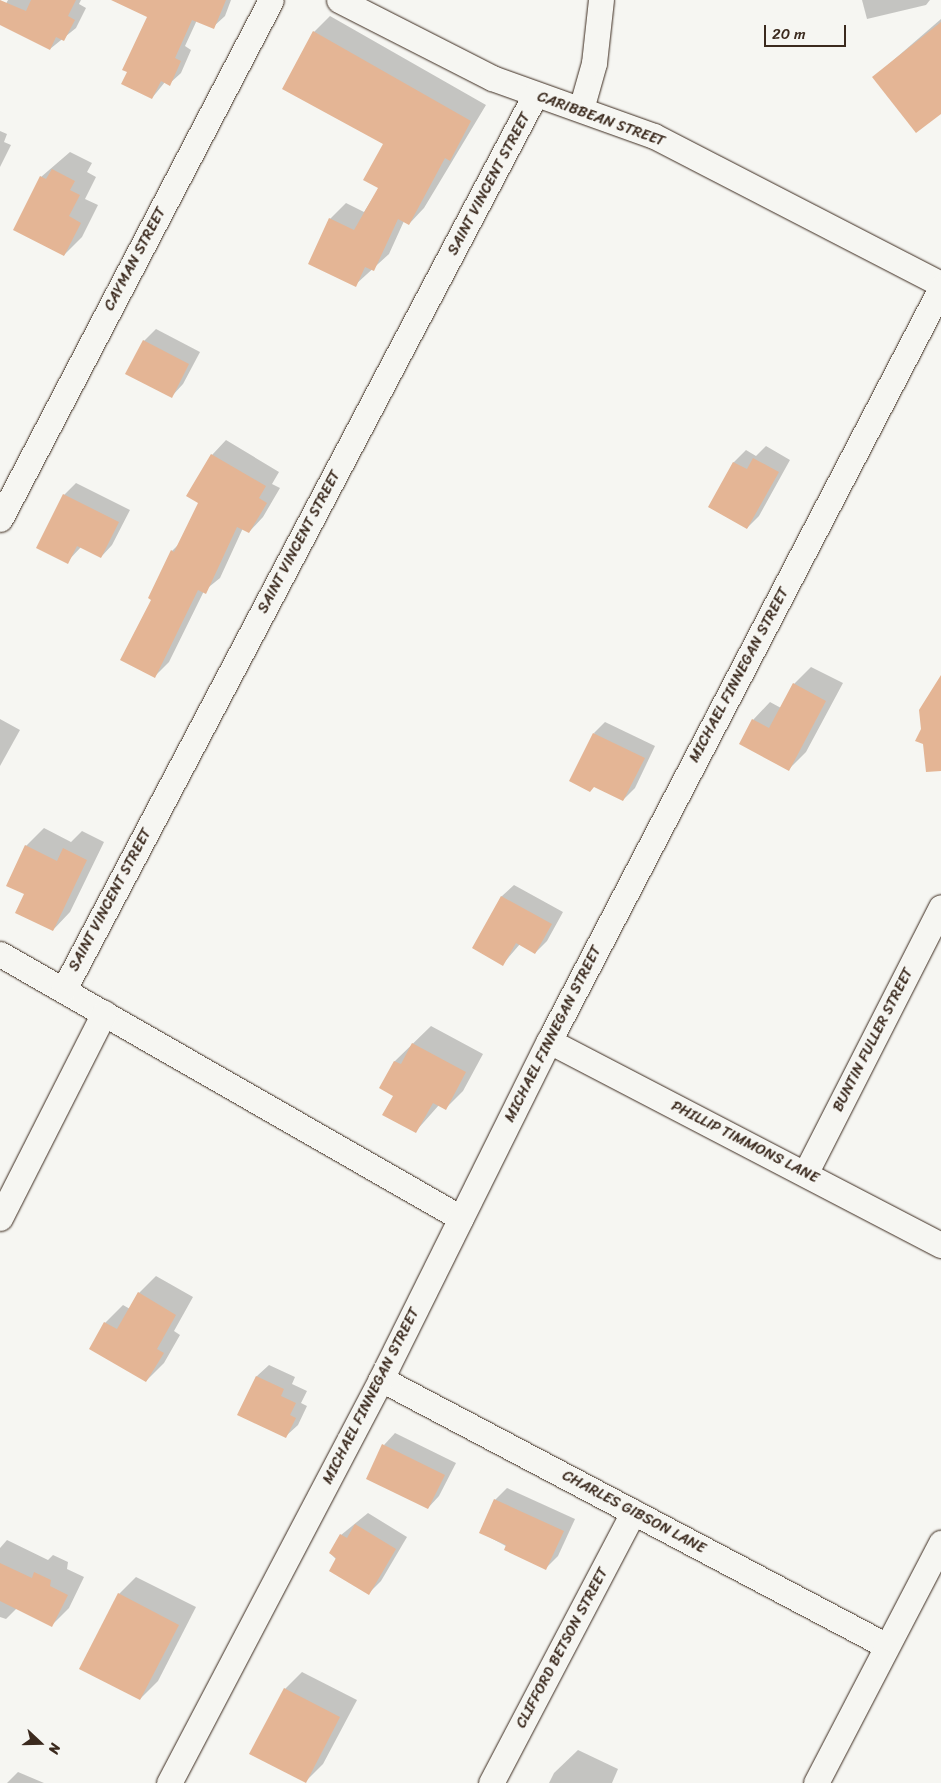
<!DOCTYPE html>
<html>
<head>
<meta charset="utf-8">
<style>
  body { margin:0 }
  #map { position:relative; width:941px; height:1783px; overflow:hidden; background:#f6f6f2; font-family:Sriracha,sans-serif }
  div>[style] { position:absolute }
  .shadow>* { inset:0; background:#0003 }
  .building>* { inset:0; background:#e4b595 }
  .roads { filter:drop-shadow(0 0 1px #3b2a1e) drop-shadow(0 0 1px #3b2a1e) }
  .street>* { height:25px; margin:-12.5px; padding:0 12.5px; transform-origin:12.5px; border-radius:12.5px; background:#f6f6f2 }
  span { translate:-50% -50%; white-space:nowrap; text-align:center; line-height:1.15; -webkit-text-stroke:5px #f6f6f2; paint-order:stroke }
  .street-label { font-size:15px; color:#3b2a1e }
  .north { position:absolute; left:15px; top:1718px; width:50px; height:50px; -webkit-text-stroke:4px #f6f6f2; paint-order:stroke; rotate:111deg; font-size:14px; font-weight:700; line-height:20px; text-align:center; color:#3b2a1e }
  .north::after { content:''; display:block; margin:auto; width:18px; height:22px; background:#3b2a1e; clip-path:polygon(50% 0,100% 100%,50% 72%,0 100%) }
  .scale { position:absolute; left:764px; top:25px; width:82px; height:22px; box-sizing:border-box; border:2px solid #3b2a1e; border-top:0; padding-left:6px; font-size:15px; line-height:18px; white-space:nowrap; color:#3b2a1e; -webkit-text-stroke:4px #f6f6f2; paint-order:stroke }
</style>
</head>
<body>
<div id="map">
  <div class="shadow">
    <i style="clip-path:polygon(81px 0,79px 4px,86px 8px,76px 28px,50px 49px,0 23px,0 15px,8px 0)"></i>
    <i style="clip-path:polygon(131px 0,231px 0,225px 16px,213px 27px,197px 20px,185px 46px,191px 50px,181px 73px,169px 84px,165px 82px,152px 98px,148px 17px)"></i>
    <i style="clip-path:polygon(862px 0,930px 0,926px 5px,867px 19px)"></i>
    <i style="clip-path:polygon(330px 16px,486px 105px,424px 208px,409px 224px,404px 221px,389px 254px,355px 285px,330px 219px,346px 203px,364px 212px,380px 187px,385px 143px,314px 32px)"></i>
    <i style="clip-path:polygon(941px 19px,941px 112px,874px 77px)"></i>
    <i style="clip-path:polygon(0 131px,7px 134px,4px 142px,11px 145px,0 167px)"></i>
    <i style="clip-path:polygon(70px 152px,92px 163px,87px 172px,96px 177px,85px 199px,98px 205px,82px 237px,64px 255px,41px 177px)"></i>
    <i style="clip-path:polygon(156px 329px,200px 352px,183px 384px,172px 396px,144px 341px)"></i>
    <i style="clip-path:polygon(226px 440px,279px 472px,272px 484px,280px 488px,263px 517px,249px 532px,243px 528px,220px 578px,204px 591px,169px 662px,155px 676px,153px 599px,172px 551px,180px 543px,199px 503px,212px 455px)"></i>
    <i style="clip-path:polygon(766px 446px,790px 460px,759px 516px,747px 528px,709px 507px,734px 462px,746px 450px,756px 456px)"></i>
    <i style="clip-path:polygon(76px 483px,130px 510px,112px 545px,101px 557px,81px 547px,67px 562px,64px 495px)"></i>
    <i style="clip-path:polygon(811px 667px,843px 683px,806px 752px,789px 769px,753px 720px,770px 702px,781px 708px,794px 684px)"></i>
    <i style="clip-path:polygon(0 719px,20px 730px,0 766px)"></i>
    <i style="clip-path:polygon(605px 722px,655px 746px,635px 788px,623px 800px,594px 733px)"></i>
    <i style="clip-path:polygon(44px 828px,71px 842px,82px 831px,104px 842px,70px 912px,53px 930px,25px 893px,26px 846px)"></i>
    <i style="clip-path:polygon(514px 885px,563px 912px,547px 941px,535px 953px,520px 944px,503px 964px,473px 948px,502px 896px)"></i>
    <i style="clip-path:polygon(431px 1026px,483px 1054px,463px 1091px,445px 1109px,439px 1105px,416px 1131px,394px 1095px,381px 1088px,395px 1061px)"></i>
    <i style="clip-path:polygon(156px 1276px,193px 1297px,174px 1331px,180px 1335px,164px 1363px,146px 1381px,105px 1323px,123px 1305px,130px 1309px,139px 1293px)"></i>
    <i style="clip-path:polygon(269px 1365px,295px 1377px,292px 1384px,307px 1391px,301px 1403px,307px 1406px,298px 1425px,286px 1436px,239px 1415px,257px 1376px)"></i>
    <i style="clip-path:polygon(395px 1433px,456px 1463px,439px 1496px,428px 1508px,384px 1445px)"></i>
    <i style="clip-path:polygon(507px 1488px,575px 1519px,558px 1556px,546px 1568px,480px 1532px,495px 1500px)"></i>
    <i style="clip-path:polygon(368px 1513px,407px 1537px,381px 1581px,369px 1593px,330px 1553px,341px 1535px)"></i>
    <i style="clip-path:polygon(7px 1540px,48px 1560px,53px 1555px,68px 1562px,67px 1569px,84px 1577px,69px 1608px,52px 1625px,17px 1608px,6px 1619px,0 1617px,0 1548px)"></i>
    <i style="clip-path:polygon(136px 1577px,196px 1607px,158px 1681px,140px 1699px,119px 1594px)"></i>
    <i style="clip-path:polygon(302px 1672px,357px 1700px,323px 1764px,305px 1782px,285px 1689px)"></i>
    <i style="clip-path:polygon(578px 1750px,618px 1769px,612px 1783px,549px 1783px,554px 1773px)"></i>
    <i style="clip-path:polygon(18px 1772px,44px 1783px,7px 1783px)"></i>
  </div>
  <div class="building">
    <i style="clip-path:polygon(0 0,26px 11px,31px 0,76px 0,68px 16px,75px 20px,64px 41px,56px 37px,50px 50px,0 25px)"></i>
    <i style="clip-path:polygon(111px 0,226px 0,214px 29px,192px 20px,175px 58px,181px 61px,170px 86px,161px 81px,152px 99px,121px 84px,127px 72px,122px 70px,147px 17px)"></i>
    <i style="clip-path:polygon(941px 22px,941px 114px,916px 133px,872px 77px)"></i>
    <i style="clip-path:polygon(313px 31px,471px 121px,450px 161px,445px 158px,409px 225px,398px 219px,374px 271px,365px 267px,356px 287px,308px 264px,329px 218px,354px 230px,378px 188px,363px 180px,383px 144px,282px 89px)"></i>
    <i style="clip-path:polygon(52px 169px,75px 181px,70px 190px,80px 195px,69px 216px,81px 223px,64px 256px,13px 230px,40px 176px,46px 179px)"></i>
    <i style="clip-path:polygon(143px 340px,189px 364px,172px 398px,125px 374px)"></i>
    <i style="clip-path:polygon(211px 454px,266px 486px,259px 498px,267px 503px,249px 533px,237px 527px,206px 594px,198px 590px,155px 678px,120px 660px,151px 600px,148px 598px,171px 550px,174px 552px,198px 503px,186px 496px)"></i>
    <i style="clip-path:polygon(753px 458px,779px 472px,747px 529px,708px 507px,733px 462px,747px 469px)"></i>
    <i style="clip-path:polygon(63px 494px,119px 522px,101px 558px,77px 546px,68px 564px,36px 548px)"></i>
    <i style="clip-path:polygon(941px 675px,941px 771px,926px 772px,923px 744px,915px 741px,921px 729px,919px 710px)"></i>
    <i style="clip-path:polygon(793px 683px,826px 701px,789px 771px,739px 744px,752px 719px,769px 728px)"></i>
    <i style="clip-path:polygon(593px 733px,645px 758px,623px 801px,594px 787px,590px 792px,569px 781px)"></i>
    <i style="clip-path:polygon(25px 845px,57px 861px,63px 848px,87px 860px,53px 931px,15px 913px,24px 894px,6px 886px)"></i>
    <i style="clip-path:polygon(501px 896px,552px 924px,535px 954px,516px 943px,503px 966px,472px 948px)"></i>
    <i style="clip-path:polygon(412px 1043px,466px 1072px,446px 1110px,433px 1103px,416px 1133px,382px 1115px,393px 1096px,379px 1088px,394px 1061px,401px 1064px)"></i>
    <i style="clip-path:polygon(138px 1292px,176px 1315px,157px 1349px,164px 1353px,146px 1382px,89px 1349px,104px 1322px,117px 1329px)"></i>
    <i style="clip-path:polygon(256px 1376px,284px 1389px,281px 1396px,296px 1403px,290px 1415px,296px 1418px,286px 1438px,237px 1415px)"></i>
    <i style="clip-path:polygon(382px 1444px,445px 1475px,428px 1509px,366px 1479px)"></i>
    <i style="clip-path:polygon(494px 1499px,564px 1531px,546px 1570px,504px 1550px,506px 1545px,479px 1533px)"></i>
    <i style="clip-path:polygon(355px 1524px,396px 1549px,369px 1595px,329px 1571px,336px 1558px,329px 1553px,340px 1534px,347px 1538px)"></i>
    <i style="clip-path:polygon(0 1563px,32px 1578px,34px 1572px,51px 1580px,50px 1586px,68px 1595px,52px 1627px,0 1601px)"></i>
    <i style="clip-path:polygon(118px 1593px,179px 1625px,140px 1700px,79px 1669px)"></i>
    <i style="clip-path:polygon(284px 1688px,340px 1717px,306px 1783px,249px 1754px)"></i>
  </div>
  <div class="roads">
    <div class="street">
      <i style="left:339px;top:0;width:172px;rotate:27deg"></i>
      <i style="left:492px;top:78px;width:172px;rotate:19.7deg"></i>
      <i style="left:654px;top:136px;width:323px;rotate:27.3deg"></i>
      <i style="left:581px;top:109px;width:48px;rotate:-74.2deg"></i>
      <i style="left:594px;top:63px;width:63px;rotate:-83.7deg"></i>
      <i style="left:0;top:519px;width:585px;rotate:-62.43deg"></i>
      <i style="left:0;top:954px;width:531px;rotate:29.8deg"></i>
      <i style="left:64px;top:989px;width:1010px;rotate:-62.22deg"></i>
      <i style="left:549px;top:1041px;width:442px;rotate:27.5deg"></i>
      <i style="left:806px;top:1172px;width:297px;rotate:-63deg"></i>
      <i style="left:0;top:1218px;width:230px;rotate:-63.1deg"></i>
      <i style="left:381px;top:1379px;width:572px;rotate:27.82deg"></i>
      <i style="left:169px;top:1783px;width:456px;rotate:-62.3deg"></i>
      <i style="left:381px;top:1379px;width:377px;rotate:-63.6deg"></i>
      <i style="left:549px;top:1041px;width:849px;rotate:-62.5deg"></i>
      <i style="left:491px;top:1783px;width:306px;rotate:-62.3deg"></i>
      <i style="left:816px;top:1783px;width:271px;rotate:-62.5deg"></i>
    </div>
  </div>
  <div class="street-label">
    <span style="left:601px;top:119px;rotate:20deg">CARIBBEAN STREET</span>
    <span style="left:489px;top:184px;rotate:-62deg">SAINT VINCENT STREET</span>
    <span style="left:135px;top:259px;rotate:-62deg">CAYMAN STREET</span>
    <span style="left:299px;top:542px;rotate:-62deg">SAINT VINCENT STREET</span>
    <span style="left:739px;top:675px;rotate:-62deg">MICHAEL FINNEGAN STREET</span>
    <span style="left:110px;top:900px;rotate:-62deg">SAINT VINCENT STREET</span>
    <span style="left:553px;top:1034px;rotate:-63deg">MICHAEL FINNEGAN STREET</span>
    <span style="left:873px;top:1040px;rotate:-63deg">BUNTIN FULLER STREET</span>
    <span style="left:745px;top:1142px;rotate:27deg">PHILLIP TIMMONS LANE</span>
    <span style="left:371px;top:1396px;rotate:-63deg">MICHAEL FINNEGAN STREET</span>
    <span style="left:634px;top:1512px;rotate:28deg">CHARLES GIBSON LANE</span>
    <span style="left:562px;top:1648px;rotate:-62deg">CLIFFORD BETSON STREET</span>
  </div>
  <div class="north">N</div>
  <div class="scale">20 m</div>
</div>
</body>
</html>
